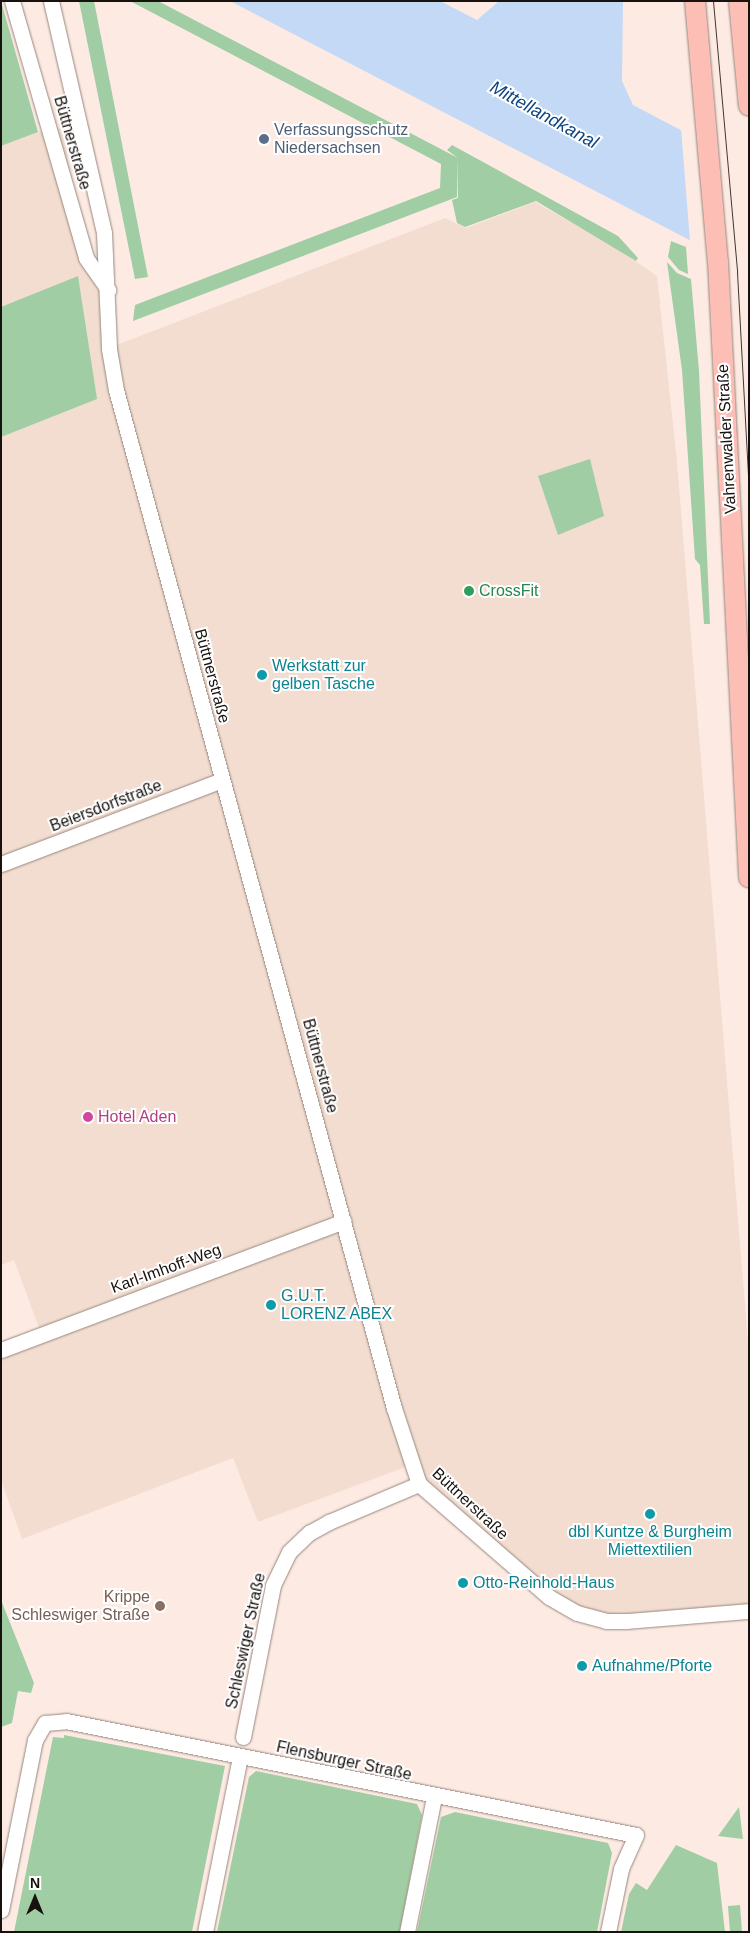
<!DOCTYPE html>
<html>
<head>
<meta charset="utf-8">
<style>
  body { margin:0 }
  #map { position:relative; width:750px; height:1933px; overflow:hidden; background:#fdebe3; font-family:Helvetica,sans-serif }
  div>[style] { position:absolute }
  .commercial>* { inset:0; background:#f3ddd0 }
  .green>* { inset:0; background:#a0cda3 }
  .water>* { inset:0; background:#c3d9f6 }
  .pier>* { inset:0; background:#fdebe3 }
  .roads { filter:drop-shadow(0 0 1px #96867f) drop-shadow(0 0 1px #96867f) }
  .minor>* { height:15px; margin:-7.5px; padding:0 7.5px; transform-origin:7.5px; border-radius:7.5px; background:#fff }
  .major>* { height:20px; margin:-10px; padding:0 10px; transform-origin:10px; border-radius:10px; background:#fdbfb5 }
  .tram>* { height:1px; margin:-0.5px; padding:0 0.5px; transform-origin:0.5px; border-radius:0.5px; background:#3e3632 }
  .dots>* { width:14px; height:14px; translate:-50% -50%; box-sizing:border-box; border:2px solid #fff; border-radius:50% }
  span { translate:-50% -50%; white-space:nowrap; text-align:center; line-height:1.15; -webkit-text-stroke:4px #fff; paint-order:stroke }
  .service-label { font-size:16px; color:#4e5e75 }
  .left { translate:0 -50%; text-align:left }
  .street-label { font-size:16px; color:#18120f }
  .leisure-label { font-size:16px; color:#27864d }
  .culture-label { font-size:16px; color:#0d838f }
  .hotel-label { font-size:16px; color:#b23c85 }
  .education-label { font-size:16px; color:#785e54 }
  .right { translate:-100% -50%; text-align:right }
  .water-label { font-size:18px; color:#0d4582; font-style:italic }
  .frame { position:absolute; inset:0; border:2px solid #18120f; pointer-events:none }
  .north { position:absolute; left:10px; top:1873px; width:50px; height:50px; -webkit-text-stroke:4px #fff; paint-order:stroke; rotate:0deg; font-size:14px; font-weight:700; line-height:20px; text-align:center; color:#18120f }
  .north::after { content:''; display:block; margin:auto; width:18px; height:22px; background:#18120f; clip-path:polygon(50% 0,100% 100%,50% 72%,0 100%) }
</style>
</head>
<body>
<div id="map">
  <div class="commercial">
    <i style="clip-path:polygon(63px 128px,81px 240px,108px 290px,109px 348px,445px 218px,466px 228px,535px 202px,612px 245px,657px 276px,677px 461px,749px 1355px,749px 1611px,627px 1621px,577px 1613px,490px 1547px,411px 1465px,258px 1522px,233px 1458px,22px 1539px,1px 1480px,1px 1342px,39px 1328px,14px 1260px,1px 1265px,1px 146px,38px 132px)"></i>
  </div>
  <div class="green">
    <i style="clip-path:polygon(1px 1px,38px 132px,1px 146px)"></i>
    <i style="clip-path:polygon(79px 1px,94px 1px,148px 277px,135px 279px)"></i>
    <i style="clip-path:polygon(130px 1px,158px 1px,458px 158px,447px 150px,452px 145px,618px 236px,638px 258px,636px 261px,536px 201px,465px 227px,457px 223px,452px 200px,458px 198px,458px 158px,457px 197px,133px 321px,135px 305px,440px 188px,441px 164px)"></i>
    <i style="clip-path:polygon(671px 241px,686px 247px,688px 274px,679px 270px,668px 257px)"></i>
    <i style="clip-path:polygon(667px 262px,677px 273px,691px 279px,699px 371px,710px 624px,704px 624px,700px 565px,695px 559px,682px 370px)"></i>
    <i style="clip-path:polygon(78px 276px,97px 399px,1px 437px,1px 307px)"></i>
    <i style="clip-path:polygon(590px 459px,604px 516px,558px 535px,538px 476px)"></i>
    <i style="clip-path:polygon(1px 1600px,34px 1683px,31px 1693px,18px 1691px,12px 1723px,1px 1727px)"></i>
    <i style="clip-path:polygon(64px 1735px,225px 1766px,192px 1932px,14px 1932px,53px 1737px,64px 1738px)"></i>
    <i style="clip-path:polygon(256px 1771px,417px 1804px,422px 1815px,400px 1932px,217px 1932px,249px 1777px)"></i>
    <i style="clip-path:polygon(739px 1807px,743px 1839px,718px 1836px)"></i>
    <i style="clip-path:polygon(455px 1812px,608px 1843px,612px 1853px,597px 1932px,417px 1932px,441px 1817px)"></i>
    <i style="clip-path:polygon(676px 1845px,717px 1863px,725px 1932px,621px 1932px,629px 1894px,636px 1883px,647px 1890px)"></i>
    <i style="clip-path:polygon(740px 1905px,742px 1932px,730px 1932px,728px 1906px)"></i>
  </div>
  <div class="water">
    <i style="clip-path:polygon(230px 1px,440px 1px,477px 20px,499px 1px,623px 1px,622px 81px,633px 105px,749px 166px,749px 271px)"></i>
  </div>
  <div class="pier">
    <i style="clip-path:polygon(681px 127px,749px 163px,749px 273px,690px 242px)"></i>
  </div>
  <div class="roads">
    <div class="minor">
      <i style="left:12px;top:1px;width:267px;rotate:73.9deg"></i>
      <i style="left:86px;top:258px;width:39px;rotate:55deg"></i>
      <i style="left:51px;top:1px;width:238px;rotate:77.1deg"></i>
      <i style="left:104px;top:233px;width:116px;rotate:87.5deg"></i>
      <i style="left:109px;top:349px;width:42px;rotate:80.3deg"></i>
      <i style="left:116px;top:390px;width:1055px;rotate:74.73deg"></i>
      <i style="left:394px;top:1408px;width:80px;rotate:71.8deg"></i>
      <i style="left:419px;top:1484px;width:172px;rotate:41deg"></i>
      <i style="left:549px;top:1597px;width:32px;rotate:30deg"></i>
      <i style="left:577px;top:1613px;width:30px;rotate:15deg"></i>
      <i style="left:606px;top:1621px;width:21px"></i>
      <i style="left:627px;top:1621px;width:122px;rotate:-4.7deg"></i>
      <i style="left:1px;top:864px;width:236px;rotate:-20.8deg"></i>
      <i style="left:1px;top:1350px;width:366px;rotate:-20.6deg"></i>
      <i style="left:243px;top:1737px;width:155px;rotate:-78.8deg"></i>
      <i style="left:273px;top:1585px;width:37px;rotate:-64deg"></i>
      <i style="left:289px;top:1552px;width:28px;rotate:-44deg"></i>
      <i style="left:309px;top:1533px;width:23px;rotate:-29deg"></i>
      <i style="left:329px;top:1522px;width:98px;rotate:-22.9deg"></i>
      <i style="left:1px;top:1910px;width:173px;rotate:-78.7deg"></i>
      <i style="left:35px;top:1740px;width:20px;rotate:-60deg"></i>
      <i style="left:45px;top:1723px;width:21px;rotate:-5deg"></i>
      <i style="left:66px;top:1721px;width:581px;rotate:11.31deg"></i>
      <i style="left:636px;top:1835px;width:37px;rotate:114deg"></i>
      <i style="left:621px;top:1869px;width:64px;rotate:101.7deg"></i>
      <i style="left:205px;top:1932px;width:178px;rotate:-78.7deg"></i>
      <i style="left:407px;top:1932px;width:138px;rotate:-78.7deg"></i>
    </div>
    <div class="major">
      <i style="left:695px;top:1px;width:262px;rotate:85deg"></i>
      <i style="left:718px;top:262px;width:616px;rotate:87.11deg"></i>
      <i style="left:739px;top:1px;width:105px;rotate:84.6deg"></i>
    </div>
  </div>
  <div class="tram">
    <i style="left:713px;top:1px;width:272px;rotate:84.9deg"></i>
    <i style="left:737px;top:272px;width:222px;rotate:86.9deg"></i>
  </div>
  <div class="dots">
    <i style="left:264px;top:139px;background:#5c6f8a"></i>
    <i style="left:469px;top:591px;background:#2e9e5b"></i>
    <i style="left:262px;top:675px;background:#0f9aa8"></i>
    <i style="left:88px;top:1117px;background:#d1479c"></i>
    <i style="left:271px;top:1305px;background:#0f9aa8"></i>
    <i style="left:650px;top:1514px;background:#0f9aa8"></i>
    <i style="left:463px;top:1583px;background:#0f9aa8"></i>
    <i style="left:160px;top:1606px;background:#8d6e63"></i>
    <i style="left:582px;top:1666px;background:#0f9aa8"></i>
  </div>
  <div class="service-label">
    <span class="left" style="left:274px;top:139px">Verfassungsschutz<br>Niedersachsen</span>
  </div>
  <div class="street-label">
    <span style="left:72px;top:143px;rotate:74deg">Büttnerstraße</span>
    <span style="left:727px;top:439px;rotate:-93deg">Vahrenwalder Straße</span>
    <span style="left:212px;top:676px;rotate:75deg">Büttnerstraße</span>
    <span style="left:106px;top:806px;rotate:-21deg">Beiersdorfstraße</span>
    <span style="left:320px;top:1066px;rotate:75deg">Büttnerstraße</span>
    <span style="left:166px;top:1269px;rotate:-20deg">Karl-Imhoff-Weg</span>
    <span style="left:470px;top:1504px;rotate:43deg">Büttnerstraße</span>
    <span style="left:246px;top:1641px;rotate:-78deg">Schleswiger Straße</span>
    <span style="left:344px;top:1761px;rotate:12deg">Flensburger Straße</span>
  </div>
  <div class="leisure-label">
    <span class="left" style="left:479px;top:591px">CrossFit</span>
  </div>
  <div class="culture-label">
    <span class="left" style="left:272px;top:675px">Werkstatt zur<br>gelben Tasche</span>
    <span class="left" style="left:281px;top:1305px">G.U.T.<br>LORENZ ABEX</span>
    <span style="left:650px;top:1541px">dbl Kuntze &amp; Burgheim<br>Miettextilien</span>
    <span class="left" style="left:473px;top:1583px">Otto-Reinhold-Haus</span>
    <span class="left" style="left:592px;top:1666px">Aufnahme/Pforte</span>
  </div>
  <div class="hotel-label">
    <span class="left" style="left:98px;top:1117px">Hotel Aden</span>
  </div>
  <div class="education-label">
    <span class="right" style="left:150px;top:1606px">Krippe<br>Schleswiger Straße</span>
  </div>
  <div class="water-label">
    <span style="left:544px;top:115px;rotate:29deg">Mittellandkanal</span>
  </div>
  <div class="frame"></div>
  <div class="north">N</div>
</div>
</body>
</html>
